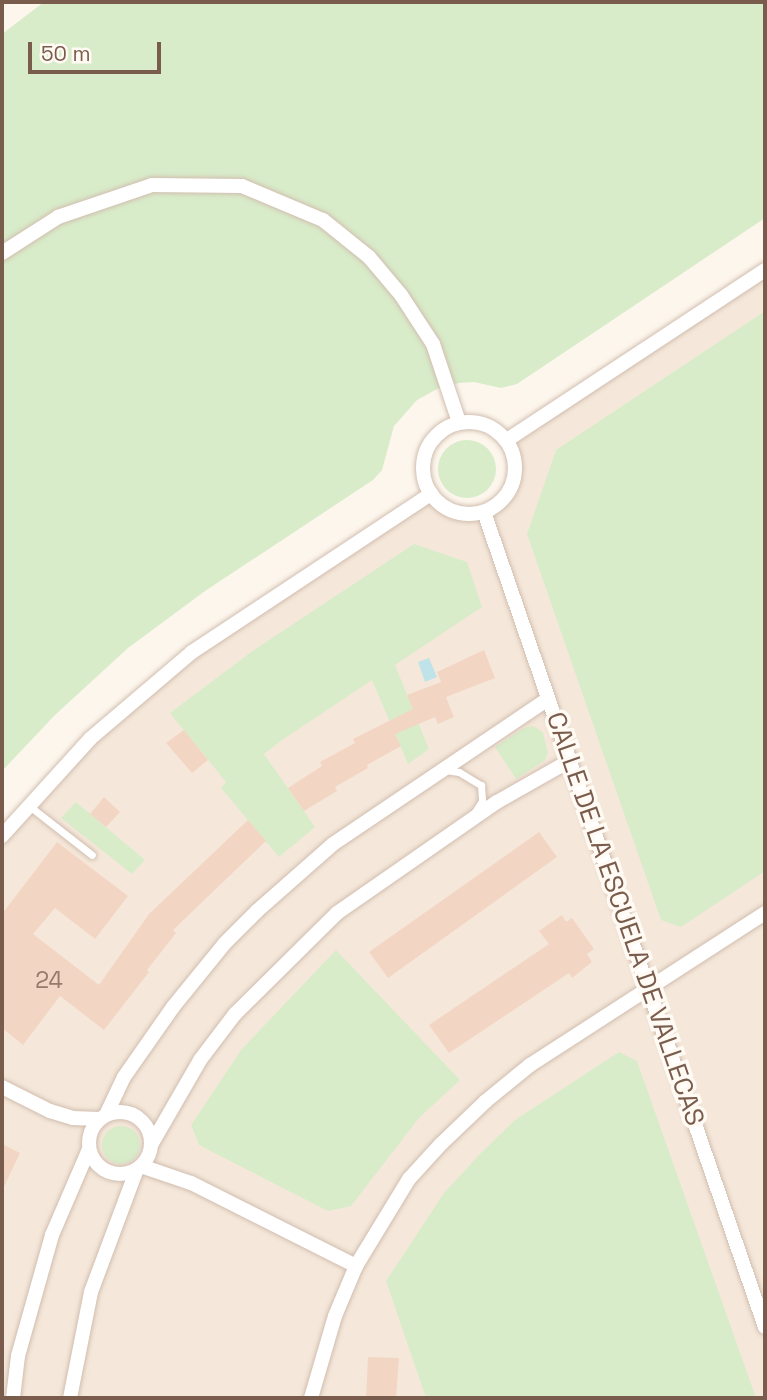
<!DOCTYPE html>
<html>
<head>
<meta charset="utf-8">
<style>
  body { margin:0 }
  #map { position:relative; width:767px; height:1400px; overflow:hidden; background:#fdf6ec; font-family:"Space Grotesk",sans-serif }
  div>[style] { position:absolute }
  .residential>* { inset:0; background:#f5e8da }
  .green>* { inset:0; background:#d8ecc9 }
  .round { border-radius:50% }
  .water>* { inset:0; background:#bfe3e8 }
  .building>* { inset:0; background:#f3d5c3 }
  .roads { filter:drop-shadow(0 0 2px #d1beb0) drop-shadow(0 0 2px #d1beb0) }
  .lane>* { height:7px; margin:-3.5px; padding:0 3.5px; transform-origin:3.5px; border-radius:3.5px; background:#fff }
  .street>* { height:14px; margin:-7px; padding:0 7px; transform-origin:7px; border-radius:7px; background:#fff }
  .street>.ring { margin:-7px; padding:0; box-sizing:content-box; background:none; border:14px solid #fff; border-radius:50% }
  span { translate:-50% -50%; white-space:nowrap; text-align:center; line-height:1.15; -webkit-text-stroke:7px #fffaf3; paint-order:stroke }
  .number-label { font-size:23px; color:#987a6a }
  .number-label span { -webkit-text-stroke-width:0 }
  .street-label { font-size:26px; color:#7a5c4d }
  .frame { position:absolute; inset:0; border:4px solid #7a5c4d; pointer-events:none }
  .scale { position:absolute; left:28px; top:42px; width:133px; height:32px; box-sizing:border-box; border:4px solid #7a5c4d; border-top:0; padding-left:9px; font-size:21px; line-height:24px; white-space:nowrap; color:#7a5c4d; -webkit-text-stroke:5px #fffaf3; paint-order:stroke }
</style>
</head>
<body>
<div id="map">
  <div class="residential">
    <i style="clip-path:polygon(765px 270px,765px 1398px,2px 1398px,2px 836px,127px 705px,431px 494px,441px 505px,455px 512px,470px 514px,497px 505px,507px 494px,516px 467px,507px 440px)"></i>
  </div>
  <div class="green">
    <i style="clip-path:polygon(44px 2px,765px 2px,765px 218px,517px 384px,501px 388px,474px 382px,459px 383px,439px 388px,417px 400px,394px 426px,382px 470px,373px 480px,205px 591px,128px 648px,55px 715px,2px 771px,2px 34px)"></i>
    <i style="clip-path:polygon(765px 311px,765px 871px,681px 927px,661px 920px,527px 534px,556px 450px)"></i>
    <i class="round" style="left:438px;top:440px;width:58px;height:58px"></i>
    <i style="clip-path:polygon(414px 544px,467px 562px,482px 607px,395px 665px,429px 749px,408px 764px,372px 680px,282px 740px,264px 754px,315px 827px,279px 857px,221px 788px,226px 782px,170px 713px,254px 650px)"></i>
    <i style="clip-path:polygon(534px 726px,543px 733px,548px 753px,545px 760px,516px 779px,495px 747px,524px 728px)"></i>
    <i style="clip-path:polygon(76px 802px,145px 860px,132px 874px,61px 818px)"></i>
    <i style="clip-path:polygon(336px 950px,460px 1080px,419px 1118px,351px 1206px,328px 1211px,199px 1145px,191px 1125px,241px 1050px)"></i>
    <i style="clip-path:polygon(619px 1052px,637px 1061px,756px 1398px,426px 1398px,386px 1281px,444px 1193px,480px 1154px,515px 1120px)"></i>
    <i class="round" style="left:102px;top:1126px;width:38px;height:38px"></i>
  </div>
  <div class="water">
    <i style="clip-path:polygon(429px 658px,437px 677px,425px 682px,418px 662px)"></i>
  </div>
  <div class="building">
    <i style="clip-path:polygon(484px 650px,495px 678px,446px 697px,454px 717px,438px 724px,435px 717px,395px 734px,401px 746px,367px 765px,368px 768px,335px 787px,337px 791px,304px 811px,288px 788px,322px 766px,320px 762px,355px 743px,353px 739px,413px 709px,407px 695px,441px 682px,437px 672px)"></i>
    <i style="clip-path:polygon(184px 730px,208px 760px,192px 773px,166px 743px)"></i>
    <i style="clip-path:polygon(104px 797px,120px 812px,106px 827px,90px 814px)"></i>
    <i style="clip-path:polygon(248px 820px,266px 841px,173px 930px,176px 933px,147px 970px,149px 972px,104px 1030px,60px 996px,23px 1045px,2px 1028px,2px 914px,57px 842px,128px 896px,95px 939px,55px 908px,33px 934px,99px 985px,149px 914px)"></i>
    <i style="clip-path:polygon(539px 832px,557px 857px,388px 978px,369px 952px)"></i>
    <i style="clip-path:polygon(562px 915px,566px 922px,572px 918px,594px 949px,587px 954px,592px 962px,572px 978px,569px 973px,449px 1053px,429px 1025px,549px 944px,539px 931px)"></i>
    <i style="clip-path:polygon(2px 1144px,20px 1153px,2px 1191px)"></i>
    <i style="clip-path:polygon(368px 1357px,399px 1358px,396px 1398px,366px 1398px)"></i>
  </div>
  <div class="roads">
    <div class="lane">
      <i style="left:445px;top:770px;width:14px;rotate:8deg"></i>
      <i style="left:459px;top:772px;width:26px;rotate:31deg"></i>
      <i style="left:481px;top:785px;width:16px;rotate:86deg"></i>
      <i style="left:482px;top:801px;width:17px;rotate:123deg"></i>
      <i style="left:28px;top:805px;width:81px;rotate:38deg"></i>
    </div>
    <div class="street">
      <i style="left:2px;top:253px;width:67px;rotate:-32.7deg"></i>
      <i style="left:58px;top:217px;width:99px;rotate:-18.8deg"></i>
      <i style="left:152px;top:185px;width:90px;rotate:0.6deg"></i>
      <i style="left:242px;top:186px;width:88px;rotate:22.8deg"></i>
      <i style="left:323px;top:220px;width:59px;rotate:38.8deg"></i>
      <i style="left:369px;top:257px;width:50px;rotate:49.9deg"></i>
      <i style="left:401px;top:295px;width:59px;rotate:56.9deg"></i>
      <i style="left:433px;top:344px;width:82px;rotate:71.6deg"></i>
      <i class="ring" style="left:423px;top:422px;width:78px;height:78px"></i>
      <i style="left:507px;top:440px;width:309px;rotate:-33.4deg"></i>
      <i style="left:484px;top:512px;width:862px;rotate:70.98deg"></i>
      <i style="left:2px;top:836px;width:132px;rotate:-47.8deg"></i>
      <i style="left:91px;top:738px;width:133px;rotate:-40.4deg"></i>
      <i style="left:192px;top:652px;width:287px;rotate:-33.5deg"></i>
      <i style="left:2px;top:1087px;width:54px;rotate:26.6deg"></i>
      <i style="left:50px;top:1111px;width:24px;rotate:17deg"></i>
      <i style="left:73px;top:1118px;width:26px;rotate:2deg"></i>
      <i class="ring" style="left:89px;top:1112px;width:48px;height:48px"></i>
      <i style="left:106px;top:1115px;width:42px;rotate:-64.7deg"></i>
      <i style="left:124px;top:1077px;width:85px;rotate:-55deg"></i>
      <i style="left:173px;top:1007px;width:82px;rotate:-50.9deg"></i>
      <i style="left:225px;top:943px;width:45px;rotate:-45deg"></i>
      <i style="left:257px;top:911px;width:101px;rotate:-41.4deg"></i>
      <i style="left:333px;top:844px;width:259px;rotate:-34deg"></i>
      <i style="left:151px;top:1145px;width:98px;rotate:-60deg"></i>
      <i style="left:200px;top:1060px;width:58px;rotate:-52.7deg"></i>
      <i style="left:235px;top:1014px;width:144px;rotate:-44.7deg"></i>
      <i style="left:337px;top:913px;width:195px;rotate:-34.8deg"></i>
      <i style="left:497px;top:802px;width:85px;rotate:-29.6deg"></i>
      <i style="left:141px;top:1166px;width:53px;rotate:18.8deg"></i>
      <i style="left:191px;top:1183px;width:185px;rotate:26.7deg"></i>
      <i style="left:13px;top:1398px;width:42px;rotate:-83.2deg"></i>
      <i style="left:18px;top:1356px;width:126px;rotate:-74.3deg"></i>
      <i style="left:52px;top:1235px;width:94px;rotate:-66.7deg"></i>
      <i style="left:70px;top:1398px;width:108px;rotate:-78.8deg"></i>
      <i style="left:91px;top:1292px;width:131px;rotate:-69.5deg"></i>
      <i style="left:311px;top:1398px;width:85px;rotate:-73.7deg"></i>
      <i style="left:335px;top:1316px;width:54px;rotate:-67.2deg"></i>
      <i style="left:356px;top:1266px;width:102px;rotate:-58.7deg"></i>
      <i style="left:409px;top:1179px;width:47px;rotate:-47.6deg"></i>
      <i style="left:441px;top:1144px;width:62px;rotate:-43.7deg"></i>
      <i style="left:486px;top:1101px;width:57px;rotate:-39.3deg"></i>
      <i style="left:530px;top:1065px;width:280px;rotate:-32.9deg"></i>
    </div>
  </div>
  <div class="number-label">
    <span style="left:49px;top:980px">24</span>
  </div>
  <div class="street-label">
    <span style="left:625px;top:919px;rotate:71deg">CALLE DE LA ESCUELA DE VALLECAS</span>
  </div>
  <div class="frame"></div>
  <div class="scale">50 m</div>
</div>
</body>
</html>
